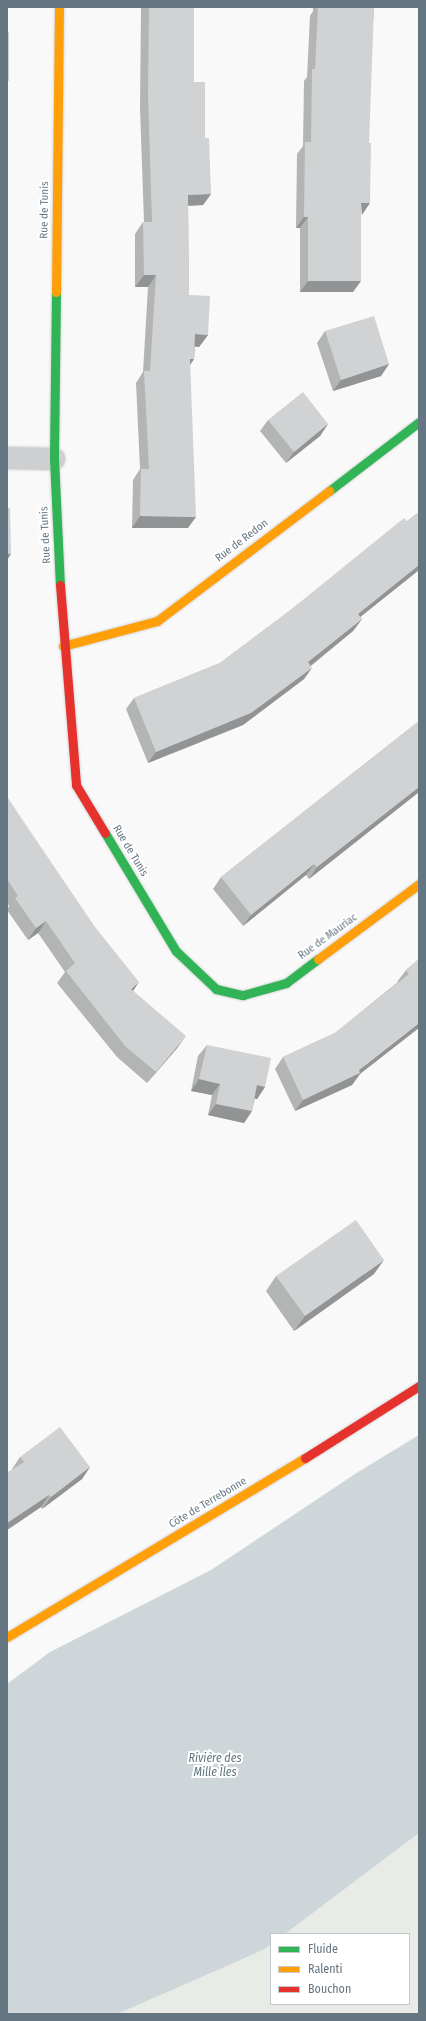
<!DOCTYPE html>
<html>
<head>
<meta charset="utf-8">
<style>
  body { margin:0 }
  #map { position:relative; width:426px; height:2021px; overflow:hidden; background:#f9f9f9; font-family:"Fira Sans Condensed",sans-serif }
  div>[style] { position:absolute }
  .green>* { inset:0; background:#e8ebe6 }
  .water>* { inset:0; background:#ced6d9 }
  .roads { filter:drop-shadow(0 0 1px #d5d6d7) drop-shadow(0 0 1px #d5d6d7) }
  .street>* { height:22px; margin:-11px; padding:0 11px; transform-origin:11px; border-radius:11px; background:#cecfd0 }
  .fast>* { height:9px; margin:-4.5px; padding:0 4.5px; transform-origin:4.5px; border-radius:4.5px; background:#30b455 }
  .slow>* { height:9px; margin:-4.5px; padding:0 4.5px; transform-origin:4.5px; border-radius:4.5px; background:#ff9f0a }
  .jam>* { height:9px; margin:-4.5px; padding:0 4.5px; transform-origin:4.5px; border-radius:4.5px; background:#e5322d }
  .wall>* { inset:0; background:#b3b5b5 }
  .shaded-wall>* { inset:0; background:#929394 }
  .building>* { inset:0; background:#d0d2d3 }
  span { translate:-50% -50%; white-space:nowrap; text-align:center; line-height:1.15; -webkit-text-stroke:4px #fff; paint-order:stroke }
  .street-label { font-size:11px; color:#657683 }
  .water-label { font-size:12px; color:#60757c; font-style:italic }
  .frame { position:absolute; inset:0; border:8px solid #657683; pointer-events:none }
  .legend { position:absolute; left:270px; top:1933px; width:140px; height:72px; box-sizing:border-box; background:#fff; border:1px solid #c1c8cd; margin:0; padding:5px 7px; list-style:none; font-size:12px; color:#657683 }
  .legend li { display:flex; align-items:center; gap:8px; height:20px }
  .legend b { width:20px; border:1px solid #c1c8cd }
</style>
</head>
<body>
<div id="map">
  <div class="green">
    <i style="clip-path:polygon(419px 1833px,419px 2014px,117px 2014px,271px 1944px,271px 2004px,409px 2004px,409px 1934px,285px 1934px)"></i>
  </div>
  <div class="water">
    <i style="clip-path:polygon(419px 1435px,419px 1833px,285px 1934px,271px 1934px,271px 1944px,265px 1949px,117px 2014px,7px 2014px,7px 1684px,50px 1652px,211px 1570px,358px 1472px)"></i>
  </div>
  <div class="roads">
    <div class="street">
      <i style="left:7px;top:458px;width:47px;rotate:1.2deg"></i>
    </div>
    <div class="fast">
      <i style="left:56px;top:292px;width:167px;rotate:90.7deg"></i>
      <i style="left:54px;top:459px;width:126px;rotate:87.3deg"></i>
      <i style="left:329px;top:491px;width:113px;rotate:-37.5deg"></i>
      <i style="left:105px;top:833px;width:138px;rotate:59deg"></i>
      <i style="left:176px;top:951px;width:55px;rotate:43.5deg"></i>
      <i style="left:216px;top:989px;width:28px;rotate:13deg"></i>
      <i style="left:243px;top:995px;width:45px;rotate:-15.6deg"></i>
      <i style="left:286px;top:983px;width:40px;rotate:-37deg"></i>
    </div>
    <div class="slow">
      <i style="left:56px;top:292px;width:285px;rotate:-89.4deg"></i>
      <i style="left:63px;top:646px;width:97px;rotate:-14.9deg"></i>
      <i style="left:157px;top:621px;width:216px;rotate:-37.1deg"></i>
      <i style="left:318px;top:959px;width:126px;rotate:-36.6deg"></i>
      <i style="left:7px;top:1637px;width:348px;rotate:-31deg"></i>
    </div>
    <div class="jam">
      <i style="left:60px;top:585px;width:201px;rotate:85.4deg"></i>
      <i style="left:76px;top:785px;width:56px;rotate:58.9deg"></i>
      <i style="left:305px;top:1458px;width:135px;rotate:-32.3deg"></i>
    </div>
  </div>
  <div class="wall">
    <i style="clip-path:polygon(141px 7px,194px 7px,194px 82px,205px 138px,211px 194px,203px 205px,188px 206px,189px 295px,208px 335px,199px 347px,195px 346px,194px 359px,190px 365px,188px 528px,132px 528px,133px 480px,140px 469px,136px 383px,143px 372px,148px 287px,135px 287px,135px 234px,143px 222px,144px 222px,140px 108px)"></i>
    <i style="clip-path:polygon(313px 7px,374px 7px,361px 215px,353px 292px,300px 292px,300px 228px,296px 228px,297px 154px,303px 146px,304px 81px,307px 77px,310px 16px,313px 11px)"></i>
    <i style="clip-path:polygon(325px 331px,389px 364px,381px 376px,333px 391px,317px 343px)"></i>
    <i style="clip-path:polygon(268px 420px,328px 424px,320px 436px,286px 463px,260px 431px)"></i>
    <i style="clip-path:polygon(419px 512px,419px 570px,360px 617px,362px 619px,353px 631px,311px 666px,304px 679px,243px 725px,148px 763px,126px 709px,134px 698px,220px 663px,288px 612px)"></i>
    <i style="clip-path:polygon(419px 721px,419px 792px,309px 879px,306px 875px,243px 926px,213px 889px,221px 877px)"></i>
    <i style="clip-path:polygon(7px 797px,133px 991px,178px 1047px,147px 1083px,117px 1057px,57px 983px,65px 972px,38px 933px,28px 940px,7px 910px,9px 906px,7px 902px)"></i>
    <i style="clip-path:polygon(419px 959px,360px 1074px,352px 1085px,295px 1111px,275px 1069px,283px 1057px,335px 1033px,398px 982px,397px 982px,406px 970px)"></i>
    <i style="clip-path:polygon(207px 1045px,265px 1087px,257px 1099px,255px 1098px,252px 1111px,244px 1123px,208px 1115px,212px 1095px,191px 1091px,198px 1056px)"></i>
    <i style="clip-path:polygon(374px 1274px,294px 1331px,266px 1291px,276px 1276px)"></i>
    <i style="clip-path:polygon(20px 1457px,90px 1467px,82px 1479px,42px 1509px,41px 1507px,7px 1530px,7px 1473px,13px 1469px,12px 1469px)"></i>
  </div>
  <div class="shaded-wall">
    <i style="clip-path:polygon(211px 194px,203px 205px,180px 206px,188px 195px)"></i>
    <i style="clip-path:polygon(361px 203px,370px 203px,362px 215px)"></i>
    <i style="clip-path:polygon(304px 217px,308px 217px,300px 228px,296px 228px)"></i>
    <i style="clip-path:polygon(144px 275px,156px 275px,148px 287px,135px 287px)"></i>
    <i style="clip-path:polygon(308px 281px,361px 281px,353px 292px,300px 292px)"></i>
    <i style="clip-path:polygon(195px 334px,208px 335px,199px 347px,187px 346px)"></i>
    <i style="clip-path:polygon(190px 359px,194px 359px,186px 371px)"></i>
    <i style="clip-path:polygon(389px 364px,381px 376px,333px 391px,341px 380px)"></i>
    <i style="clip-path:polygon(328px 424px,320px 436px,286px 463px,294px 452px)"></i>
    <i style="clip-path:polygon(140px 516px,196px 517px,188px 528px,132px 528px)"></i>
    <i style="clip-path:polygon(7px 554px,11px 554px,7px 560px)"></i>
    <i style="clip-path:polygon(419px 565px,419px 570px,349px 626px,358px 614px)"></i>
    <i style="clip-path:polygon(362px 619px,353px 631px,300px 674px,308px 662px)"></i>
    <i style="clip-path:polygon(312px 668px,304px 679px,243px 725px,148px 763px,156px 752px)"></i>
    <i style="clip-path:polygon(419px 787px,419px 792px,309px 879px,317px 867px)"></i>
    <i style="clip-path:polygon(314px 864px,306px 875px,243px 926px,251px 915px)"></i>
    <i style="clip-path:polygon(46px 921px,38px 933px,28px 940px,36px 928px)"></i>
    <i style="clip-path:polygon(139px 982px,131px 994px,131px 989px)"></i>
    <i style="clip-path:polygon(419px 1023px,419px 1028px,360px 1074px,352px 1085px,295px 1111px,303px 1100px,359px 1070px)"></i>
    <i style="clip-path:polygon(186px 1036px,178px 1047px,147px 1083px,156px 1072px)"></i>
    <i style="clip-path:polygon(199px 1079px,220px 1084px,212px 1095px,191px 1091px)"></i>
    <i style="clip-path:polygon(257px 1085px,265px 1087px,257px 1099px,249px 1097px)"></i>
    <i style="clip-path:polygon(216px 1104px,252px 1111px,244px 1123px,208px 1115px)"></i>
    <i style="clip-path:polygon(384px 1260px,374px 1274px,294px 1331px,305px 1316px)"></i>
    <i style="clip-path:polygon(90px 1467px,82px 1479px,42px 1509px,51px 1497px)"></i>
    <i style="clip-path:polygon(49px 1495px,41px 1507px,7px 1530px,7px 1523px)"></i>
  </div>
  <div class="building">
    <i style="clip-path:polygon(149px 7px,194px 7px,194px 82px,205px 82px,205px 138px,209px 138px,211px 194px,188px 195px,189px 295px,210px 296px,208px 335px,195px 334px,194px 359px,190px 359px,196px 517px,140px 516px,141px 469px,149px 469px,144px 371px,150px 371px,156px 275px,144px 275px,143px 222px,152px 222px,148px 96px)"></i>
    <i style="clip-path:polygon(318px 7px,374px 7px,369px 143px,371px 143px,370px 203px,361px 203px,361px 281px,308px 281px,308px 217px,304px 217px,305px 142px,311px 142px,312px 69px,315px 69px)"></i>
    <i style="clip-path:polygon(7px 32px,9px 32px,9px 81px,7px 81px)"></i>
    <i style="clip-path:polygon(374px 316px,389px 364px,341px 380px,325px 331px)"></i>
    <i style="clip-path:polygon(7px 328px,8px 328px,7px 345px)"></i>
    <i style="clip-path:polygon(303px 392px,328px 424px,294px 452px,268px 420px)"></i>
    <i style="clip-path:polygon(7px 508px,10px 508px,11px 554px,7px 554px)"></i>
    <i style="clip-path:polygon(419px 512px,419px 565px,358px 614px,362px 619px,308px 662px,312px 668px,251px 713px,156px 752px,134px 698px,220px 663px,288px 612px,404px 518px,407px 522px)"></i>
    <i style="clip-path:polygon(419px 721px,419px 787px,317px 867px,314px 864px,251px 915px,221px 877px)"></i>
    <i style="clip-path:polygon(7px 797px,95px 927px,139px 982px,131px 989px,186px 1036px,156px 1072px,125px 1046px,66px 971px,75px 963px,46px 921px,36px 928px,15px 898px,18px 896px,7px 879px)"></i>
    <i style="clip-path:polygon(419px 959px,419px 1023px,359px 1070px,360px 1073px,303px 1100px,283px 1057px,335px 1033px,409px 974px,406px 970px)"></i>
    <i style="clip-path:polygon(207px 1045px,271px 1058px,265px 1087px,257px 1085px,252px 1111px,216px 1104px,220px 1084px,199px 1079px)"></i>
    <i style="clip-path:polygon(356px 1220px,384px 1260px,305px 1316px,276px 1276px)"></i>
    <i style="clip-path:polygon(60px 1427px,90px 1467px,51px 1497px,49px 1495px,7px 1523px,7px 1473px,24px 1462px,20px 1457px)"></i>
  </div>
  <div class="street-label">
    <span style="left:45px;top:210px;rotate:-89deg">Rue de Tunis</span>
    <span style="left:46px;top:535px;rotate:-93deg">Rue de Tunis</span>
    <span style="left:242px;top:541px;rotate:-37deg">Rue de Redon</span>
    <span style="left:130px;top:851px;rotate:59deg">Rue de Tunis</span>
    <span style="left:328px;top:937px;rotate:-36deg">Rue de Mauriac</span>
    <span style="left:208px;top:1503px;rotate:-31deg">Côte de Terrebonne</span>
  </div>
  <div class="water-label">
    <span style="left:215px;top:1766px">Rivière des<br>Mille Îles</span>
  </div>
  <div class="frame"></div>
  <ul class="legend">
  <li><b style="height:5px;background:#30b455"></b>Fluide</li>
  <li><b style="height:5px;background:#ff9f0a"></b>Ralenti</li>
  <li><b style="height:5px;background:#e5322d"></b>Bouchon</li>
  </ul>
</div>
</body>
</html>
